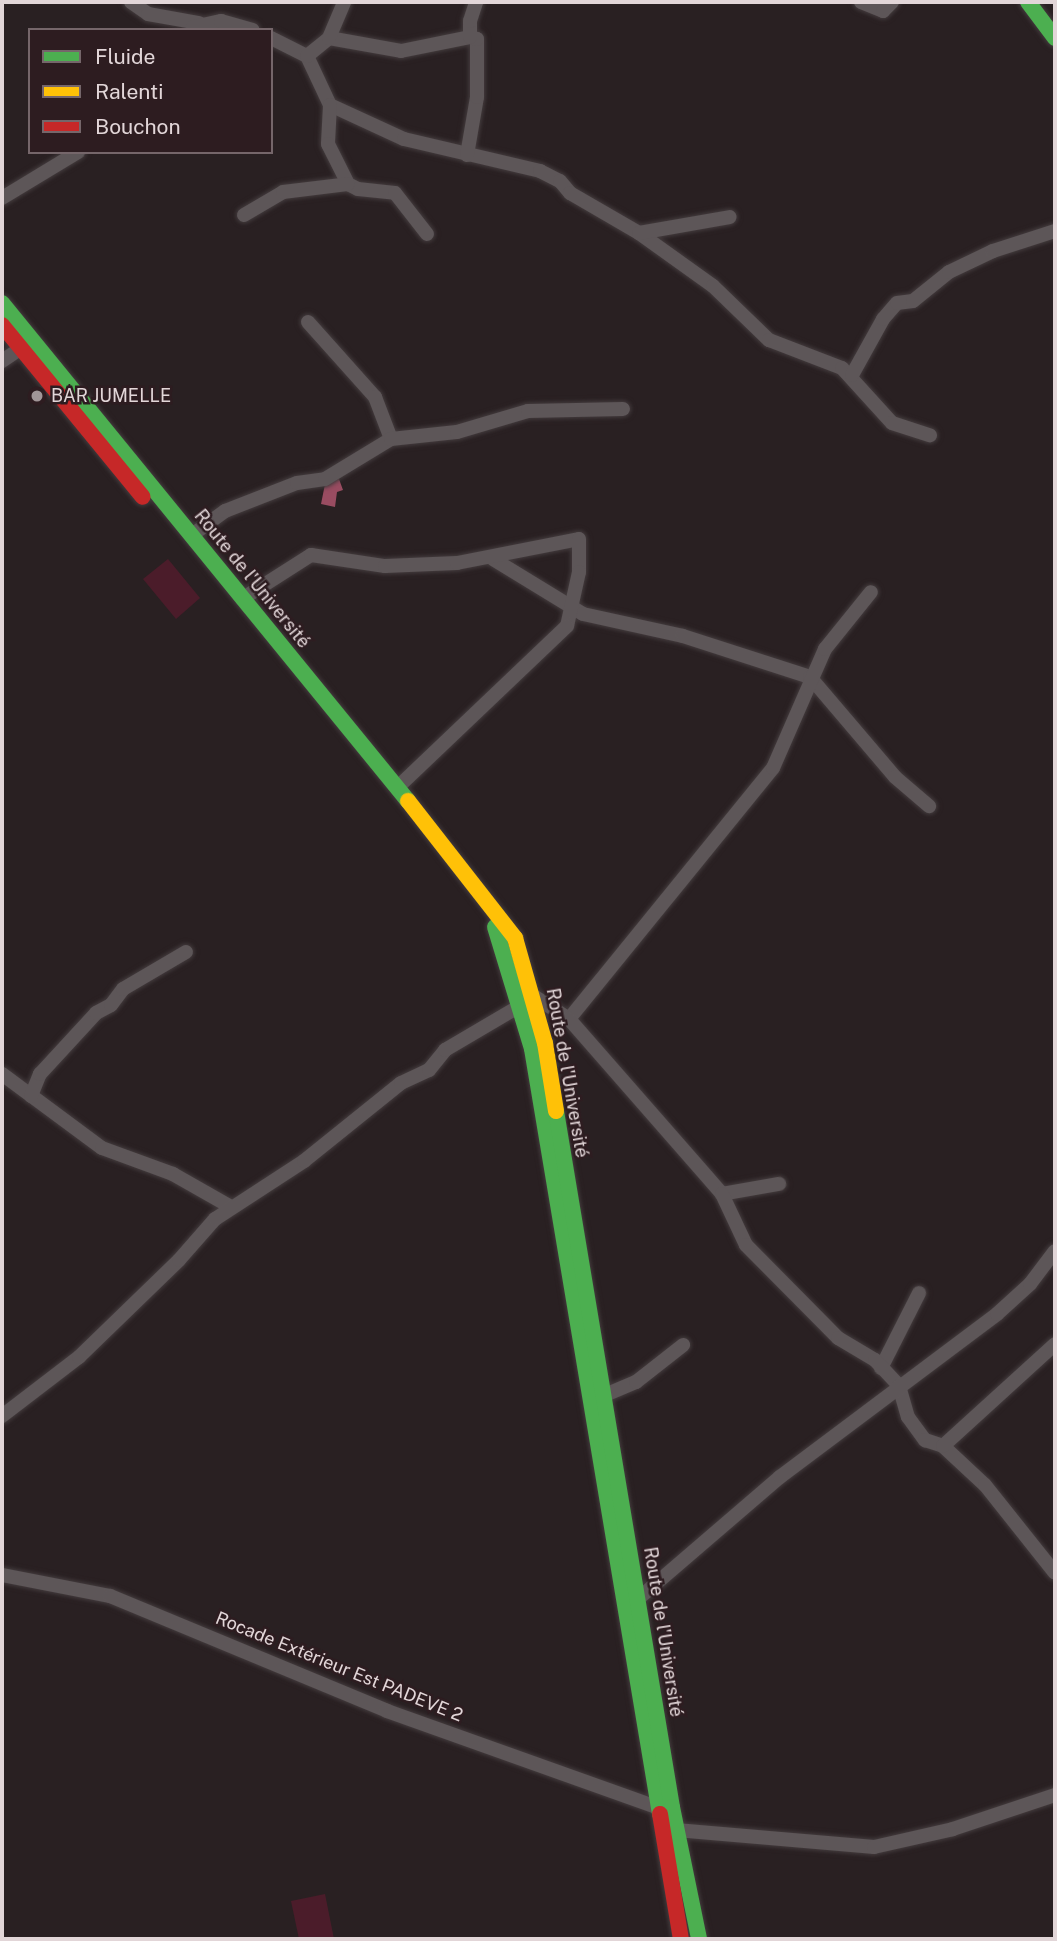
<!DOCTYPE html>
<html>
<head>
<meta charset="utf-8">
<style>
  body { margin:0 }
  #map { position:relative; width:1057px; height:1941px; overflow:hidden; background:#292022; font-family:"Public Sans",sans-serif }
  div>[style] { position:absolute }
  .green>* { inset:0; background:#4b1c2a }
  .water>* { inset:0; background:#994c61 }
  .roads { filter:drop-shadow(0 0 2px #433b3d) drop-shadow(0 0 2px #433b3d) }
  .street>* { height:14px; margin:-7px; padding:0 7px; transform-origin:7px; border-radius:7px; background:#5d5658 }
  .fast>* { height:16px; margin:-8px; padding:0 8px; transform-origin:8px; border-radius:8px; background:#4caf50 }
  .slow>* { height:16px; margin:-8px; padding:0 8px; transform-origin:8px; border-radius:8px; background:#ffc107 }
  .jam>* { height:16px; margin:-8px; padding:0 8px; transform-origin:8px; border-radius:8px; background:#c62828 }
  .dots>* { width:19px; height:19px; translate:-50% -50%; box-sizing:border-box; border:4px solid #2d1c20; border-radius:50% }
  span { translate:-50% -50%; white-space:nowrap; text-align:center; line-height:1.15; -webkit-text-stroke:5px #2d1c20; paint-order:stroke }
  .poi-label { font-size:18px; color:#e2d6d8 }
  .left { translate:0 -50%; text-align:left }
  .street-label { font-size:18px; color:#e2d6d8 }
  .frame { position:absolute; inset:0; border:4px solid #e2d6d8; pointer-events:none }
  .legend { position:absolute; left:28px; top:28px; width:245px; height:126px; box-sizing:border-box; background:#2d1c20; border:2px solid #75666a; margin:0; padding:9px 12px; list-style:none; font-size:21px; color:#e2d6d8 }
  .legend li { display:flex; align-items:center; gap:14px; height:35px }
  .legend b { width:35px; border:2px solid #75666a }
</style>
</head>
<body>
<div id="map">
  <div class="green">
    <i style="clip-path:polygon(168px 559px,200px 598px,176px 619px,143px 579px)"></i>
    <i style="clip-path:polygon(325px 1894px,334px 1939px,299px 1939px,291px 1901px)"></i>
  </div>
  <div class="water">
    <i style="clip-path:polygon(339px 479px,343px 490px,337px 492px,335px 507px,321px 504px,325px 484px)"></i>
  </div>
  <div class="roads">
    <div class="street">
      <i style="left:131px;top:2px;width:21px;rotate:35deg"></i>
      <i style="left:148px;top:14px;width:52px;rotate:10deg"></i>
      <i style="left:861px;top:2px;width:24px;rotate:22deg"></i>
      <i style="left:883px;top:11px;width:13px;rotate:-45deg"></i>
      <i style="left:193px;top:27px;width:29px;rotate:-12deg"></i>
      <i style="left:221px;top:21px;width:33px;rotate:16deg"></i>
      <i style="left:271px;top:38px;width:40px;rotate:26.6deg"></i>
      <i style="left:307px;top:56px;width:54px;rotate:64.9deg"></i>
      <i style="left:330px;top:105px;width:81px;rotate:24.7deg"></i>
      <i style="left:404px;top:139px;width:140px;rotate:13.2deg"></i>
      <i style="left:540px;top:171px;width:22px;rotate:27deg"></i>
      <i style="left:560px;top:181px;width:16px;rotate:50deg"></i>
      <i style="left:570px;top:193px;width:80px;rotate:30.1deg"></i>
      <i style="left:639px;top:233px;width:91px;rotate:35.6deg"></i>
      <i style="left:713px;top:286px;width:78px;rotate:44deg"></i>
      <i style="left:769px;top:340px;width:78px;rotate:21deg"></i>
      <i style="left:842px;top:368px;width:74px;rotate:47.7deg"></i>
      <i style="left:892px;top:423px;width:40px;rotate:18deg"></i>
      <i style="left:329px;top:38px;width:73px;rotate:10.2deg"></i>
      <i style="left:401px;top:51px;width:70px;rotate:-11.5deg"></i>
      <i style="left:307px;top:56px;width:28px;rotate:-39deg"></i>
      <i style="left:329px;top:38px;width:39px;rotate:-67deg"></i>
      <i style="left:330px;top:105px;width:39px;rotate:93deg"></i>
      <i style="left:328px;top:144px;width:45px;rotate:63.4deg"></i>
      <i style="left:348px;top:184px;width:11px;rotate:27deg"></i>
      <i style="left:358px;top:189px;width:37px;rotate:6deg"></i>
      <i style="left:395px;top:193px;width:52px;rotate:52deg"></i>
      <i style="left:467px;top:155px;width:59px;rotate:-80.2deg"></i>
      <i style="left:477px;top:97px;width:58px;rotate:-90deg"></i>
      <i style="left:477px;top:39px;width:7px;rotate:-164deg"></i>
      <i style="left:470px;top:37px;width:16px;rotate:-90deg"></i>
      <i style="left:470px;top:21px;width:20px;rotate:-72deg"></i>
      <i style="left:2px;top:198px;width:89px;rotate:-31.2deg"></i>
      <i style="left:244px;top:215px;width:45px;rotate:-30.5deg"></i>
      <i style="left:283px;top:192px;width:65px;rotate:-7deg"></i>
      <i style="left:639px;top:233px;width:92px;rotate:-10deg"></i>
      <i style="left:308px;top:322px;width:101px;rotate:48.2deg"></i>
      <i style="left:375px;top:397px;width:45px;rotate:69.1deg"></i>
      <i style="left:2px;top:361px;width:23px;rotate:-34deg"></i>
      <i style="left:852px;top:375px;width:64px;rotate:-61deg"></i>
      <i style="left:883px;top:319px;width:21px;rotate:-49deg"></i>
      <i style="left:897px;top:303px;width:16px;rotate:-7deg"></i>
      <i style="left:913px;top:301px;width:46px;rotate:-38.9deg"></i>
      <i style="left:949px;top:272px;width:49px;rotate:-25.5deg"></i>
      <i style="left:993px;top:251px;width:65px;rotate:-17.9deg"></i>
      <i style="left:192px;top:535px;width:41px;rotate:-36deg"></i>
      <i style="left:225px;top:511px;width:77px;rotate:-21.3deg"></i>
      <i style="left:297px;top:483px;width:28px;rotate:-8deg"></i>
      <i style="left:325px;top:479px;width:77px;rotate:-31.2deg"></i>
      <i style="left:391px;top:439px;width:66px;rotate:-6.1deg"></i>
      <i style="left:457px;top:432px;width:74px;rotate:-16.5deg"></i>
      <i style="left:528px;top:411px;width:95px;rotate:-1.2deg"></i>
      <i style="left:493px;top:559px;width:105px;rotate:31.4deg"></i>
      <i style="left:583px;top:614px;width:102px;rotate:12.4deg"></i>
      <i style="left:683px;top:636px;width:133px;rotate:17.9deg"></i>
      <i style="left:810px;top:677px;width:131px;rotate:49.6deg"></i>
      <i style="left:895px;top:777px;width:45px;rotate:40.5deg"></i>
      <i style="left:242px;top:599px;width:82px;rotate:-32.5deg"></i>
      <i style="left:311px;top:555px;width:75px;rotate:8.5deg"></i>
      <i style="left:385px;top:566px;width:72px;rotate:-2.4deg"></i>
      <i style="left:457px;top:563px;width:124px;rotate:-11.1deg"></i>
      <i style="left:579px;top:539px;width:33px;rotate:90deg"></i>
      <i style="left:579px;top:572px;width:55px;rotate:102.5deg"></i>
      <i style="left:567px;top:626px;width:235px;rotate:136.4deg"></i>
      <i style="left:569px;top:1019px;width:323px;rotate:-50.9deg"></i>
      <i style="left:773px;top:768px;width:130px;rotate:-66.4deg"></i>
      <i style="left:825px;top:649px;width:73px;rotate:-51.1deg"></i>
      <i style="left:2px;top:1074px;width:124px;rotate:36.5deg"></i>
      <i style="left:102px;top:1148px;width:76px;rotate:20.1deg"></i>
      <i style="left:173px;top:1174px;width:67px;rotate:29.6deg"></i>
      <i style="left:31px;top:1096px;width:24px;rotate:-68deg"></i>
      <i style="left:40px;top:1074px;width:83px;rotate:-47.4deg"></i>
      <i style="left:96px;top:1013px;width:17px;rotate:-28deg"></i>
      <i style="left:111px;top:1005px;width:20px;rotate:-53deg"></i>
      <i style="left:123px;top:989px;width:73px;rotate:-30.4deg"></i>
      <i style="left:722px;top:1194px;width:58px;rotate:-10deg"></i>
      <i style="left:881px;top:1368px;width:84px;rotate:-63.1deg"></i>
      <i style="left:605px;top:1395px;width:34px;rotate:-23deg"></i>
      <i style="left:636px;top:1382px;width:60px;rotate:-38.2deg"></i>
      <i style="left:2px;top:1416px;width:97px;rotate:-37.5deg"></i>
      <i style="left:79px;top:1357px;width:139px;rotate:-44.1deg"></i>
      <i style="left:179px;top:1260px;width:55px;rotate:-48.7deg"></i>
      <i style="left:215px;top:1219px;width:106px;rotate:-33.1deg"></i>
      <i style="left:304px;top:1161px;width:124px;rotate:-38.8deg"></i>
      <i style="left:401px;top:1083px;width:31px;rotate:-25deg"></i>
      <i style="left:429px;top:1070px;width:26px;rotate:-51deg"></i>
      <i style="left:445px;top:1050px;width:104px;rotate:-30.5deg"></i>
      <i style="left:535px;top:997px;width:40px;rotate:32.9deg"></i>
      <i style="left:569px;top:1019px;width:232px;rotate:48.8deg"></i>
      <i style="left:722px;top:1194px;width:56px;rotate:64.8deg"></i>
      <i style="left:746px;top:1245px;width:131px;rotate:45.3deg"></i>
      <i style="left:838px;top:1338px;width:43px;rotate:30.7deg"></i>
      <i style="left:875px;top:1360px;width:35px;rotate:47deg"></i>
      <i style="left:899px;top:1386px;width:32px;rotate:74deg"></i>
      <i style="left:908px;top:1417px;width:29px;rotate:54deg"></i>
      <i style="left:925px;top:1440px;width:19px;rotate:18deg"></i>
      <i style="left:943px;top:1446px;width:57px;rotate:42.9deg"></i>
      <i style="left:985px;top:1485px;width:112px;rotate:51.5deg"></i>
      <i style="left:943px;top:1446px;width:151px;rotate:-42.3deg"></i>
      <i style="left:2px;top:1575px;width:110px;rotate:11deg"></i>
      <i style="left:110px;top:1596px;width:300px;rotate:22.5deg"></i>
      <i style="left:387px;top:1711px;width:289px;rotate:19.6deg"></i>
      <i style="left:638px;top:1599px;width:187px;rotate:-40.7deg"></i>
      <i style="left:780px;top:1477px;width:271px;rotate:-36.9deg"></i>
      <i style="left:997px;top:1314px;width:45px;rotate:-42.3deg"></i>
      <i style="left:1030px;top:1284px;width:41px;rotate:-52.9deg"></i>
      <i style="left:676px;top:1830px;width:199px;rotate:4.9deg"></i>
      <i style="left:874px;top:1847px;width:81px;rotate:-12.8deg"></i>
      <i style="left:953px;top:1829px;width:108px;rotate:-18.4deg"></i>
    </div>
    <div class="fast">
      <i style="left:1028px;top:2px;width:45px;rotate:53.1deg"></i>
      <i style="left:2px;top:303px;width:643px;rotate:50.81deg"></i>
      <i style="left:495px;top:927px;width:127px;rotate:73.1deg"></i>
      <i style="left:532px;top:1049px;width:776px;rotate:80.5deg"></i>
      <i style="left:556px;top:1111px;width:706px;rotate:80.54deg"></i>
      <i style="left:672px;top:1807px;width:135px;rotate:78.4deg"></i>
    </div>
    <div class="slow">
      <i style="left:408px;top:801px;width:174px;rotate:52deg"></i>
      <i style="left:515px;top:938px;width:109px;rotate:74.1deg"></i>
      <i style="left:545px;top:1043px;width:69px;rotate:80.8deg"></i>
    </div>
    <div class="jam">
      <i style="left:2px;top:325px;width:222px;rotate:50.7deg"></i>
      <i style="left:660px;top:1814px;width:127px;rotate:80.5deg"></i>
    </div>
  </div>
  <div class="dots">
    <i style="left:37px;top:396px;background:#a19698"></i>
  </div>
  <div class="poi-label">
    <span class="left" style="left:51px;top:396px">BAR JUMELLE</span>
  </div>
  <div class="street-label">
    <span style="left:252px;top:579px;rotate:51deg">Route de l'Université</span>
    <span style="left:567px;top:1073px;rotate:80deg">Route de l'Université</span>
    <span style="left:663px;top:1632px;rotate:81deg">Route de l'Université</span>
    <span style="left:339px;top:1667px;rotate:22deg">Rocade Extérieur Est PADEVE 2</span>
  </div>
  <div class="frame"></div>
  <ul class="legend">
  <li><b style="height:9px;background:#4caf50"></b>Fluide</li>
  <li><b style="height:9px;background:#ffc107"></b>Ralenti</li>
  <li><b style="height:9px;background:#c62828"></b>Bouchon</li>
  </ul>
</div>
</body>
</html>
